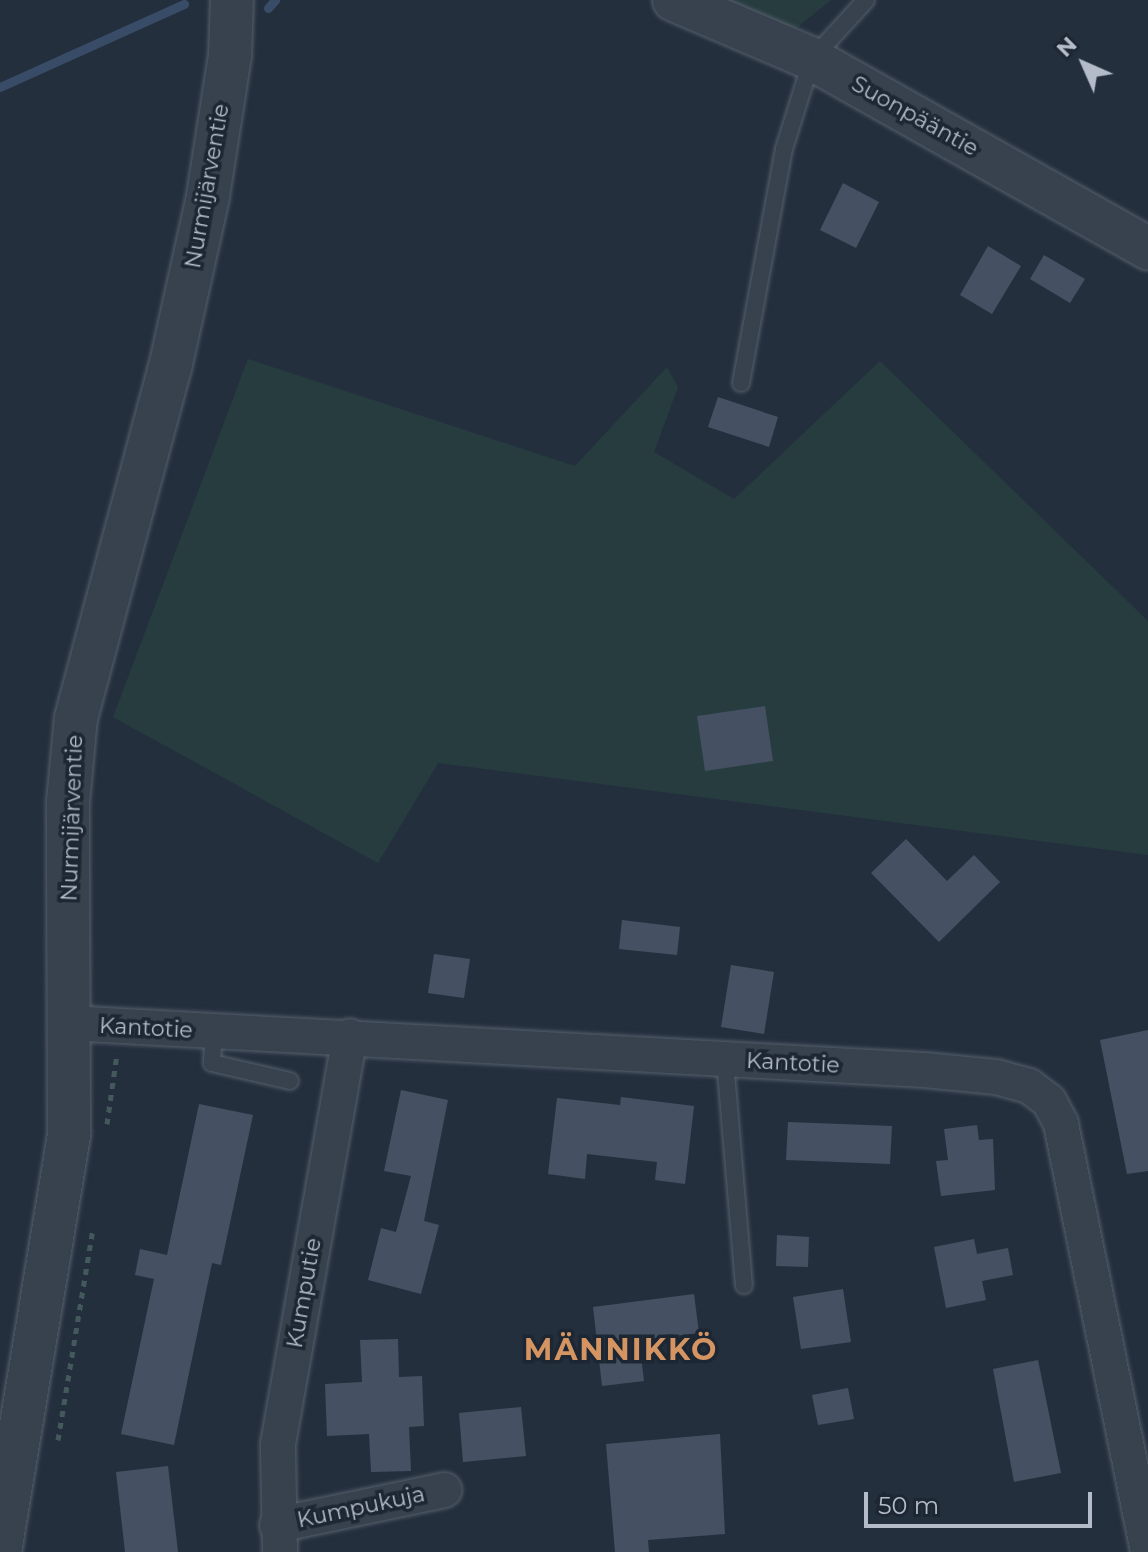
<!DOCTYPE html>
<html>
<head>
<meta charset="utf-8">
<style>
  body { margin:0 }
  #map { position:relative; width:1148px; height:1552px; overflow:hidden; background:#242f3e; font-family:Montserrat,sans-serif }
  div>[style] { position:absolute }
  .green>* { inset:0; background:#263c3f }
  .stream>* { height:9px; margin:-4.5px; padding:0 4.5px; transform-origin:4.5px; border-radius:4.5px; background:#394c67 }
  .building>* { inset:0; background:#455162 }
  .path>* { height:5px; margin-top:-2.5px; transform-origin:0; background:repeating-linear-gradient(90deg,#44595c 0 6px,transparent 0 12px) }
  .roads { filter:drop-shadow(0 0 2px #565f6c) drop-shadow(0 0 2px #565f6c) }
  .service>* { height:16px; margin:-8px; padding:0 8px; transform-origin:8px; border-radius:8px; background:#38414e }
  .minor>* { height:34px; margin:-17px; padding:0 17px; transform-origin:17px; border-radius:17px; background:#38414e }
  .tertiary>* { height:42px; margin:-21px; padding:0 21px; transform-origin:21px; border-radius:21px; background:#38414e }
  span { translate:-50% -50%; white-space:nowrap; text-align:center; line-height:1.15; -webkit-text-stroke:7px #1d2633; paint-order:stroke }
  .street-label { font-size:22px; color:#b4bcc9 }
  .district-label { font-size:30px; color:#d59563; font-weight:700; letter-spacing:2px }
  .north { position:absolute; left:1044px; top:24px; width:80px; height:80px; -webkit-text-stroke:6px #1d2633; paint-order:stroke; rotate:315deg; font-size:22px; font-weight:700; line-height:32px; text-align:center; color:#b4bcc9 }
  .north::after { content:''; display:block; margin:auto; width:28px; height:36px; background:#b4bcc9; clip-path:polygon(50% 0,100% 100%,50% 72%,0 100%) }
  .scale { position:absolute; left:864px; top:1492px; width:228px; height:36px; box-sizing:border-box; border:4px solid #b4bcc9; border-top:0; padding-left:10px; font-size:24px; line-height:28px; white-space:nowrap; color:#b4bcc9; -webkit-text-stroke:6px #1d2633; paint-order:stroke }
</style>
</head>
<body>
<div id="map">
  <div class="green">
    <i style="clip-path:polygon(716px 0,831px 0,794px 30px)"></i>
    <i style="clip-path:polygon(248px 359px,575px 466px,667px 367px,678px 387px,654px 452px,734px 499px,880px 361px,1148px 621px,1148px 855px,438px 763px,378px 863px,113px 717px)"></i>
  </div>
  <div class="stream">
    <i style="left:268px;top:8px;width:11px;rotate:-49deg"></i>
    <i style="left:0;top:87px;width:202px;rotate:-24.3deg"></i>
  </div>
  <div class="building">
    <i style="clip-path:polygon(843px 183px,879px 202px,856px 248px,820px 230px)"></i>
    <i style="clip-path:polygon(988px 246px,1021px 266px,992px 314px,960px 295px)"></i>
    <i style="clip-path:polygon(1044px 255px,1085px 279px,1070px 303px,1030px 279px)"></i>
    <i style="clip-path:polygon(718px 397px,778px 417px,769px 447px,708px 427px)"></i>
    <i style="clip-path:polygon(765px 706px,773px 761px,705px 771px,697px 716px)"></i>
    <i style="clip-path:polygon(906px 839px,947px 881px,974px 855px,1000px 882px,939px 942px,871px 873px)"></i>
    <i style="clip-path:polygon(622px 920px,680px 927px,677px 955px,619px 949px)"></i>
    <i style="clip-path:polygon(434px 954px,470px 959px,464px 998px,428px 993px)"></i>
    <i style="clip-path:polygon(731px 965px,774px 972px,764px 1034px,721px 1027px)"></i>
    <i style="clip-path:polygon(1148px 1030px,1148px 1171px,1127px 1174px,1100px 1040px)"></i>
    <i style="clip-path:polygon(401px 1090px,448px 1100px,424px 1221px,439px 1225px,421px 1294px,368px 1280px,381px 1228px,396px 1232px,411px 1176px,384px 1171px)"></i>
    <i style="clip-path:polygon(621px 1097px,694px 1106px,685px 1184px,655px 1180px,657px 1162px,587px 1154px,585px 1179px,548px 1174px,557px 1098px,620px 1105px)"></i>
    <i style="clip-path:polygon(199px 1104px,253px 1115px,221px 1265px,212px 1263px,174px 1445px,121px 1434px,154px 1279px,135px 1275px,140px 1249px,167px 1255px)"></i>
    <i style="clip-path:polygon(788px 1122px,892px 1126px,890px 1164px,786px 1160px)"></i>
    <i style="clip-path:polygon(977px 1125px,979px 1140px,993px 1139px,995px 1190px,941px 1196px,936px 1161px,948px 1160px,944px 1129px)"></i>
    <i style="clip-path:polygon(777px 1235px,809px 1237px,808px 1267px,776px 1266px)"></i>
    <i style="clip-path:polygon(974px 1239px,977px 1254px,1008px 1248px,1013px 1275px,982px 1281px,986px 1300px,946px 1308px,934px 1247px)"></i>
    <i style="clip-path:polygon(843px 1289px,851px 1342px,801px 1349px,793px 1297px)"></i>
    <i style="clip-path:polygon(694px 1294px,699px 1333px,639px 1340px,644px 1381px,602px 1386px,593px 1307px)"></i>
    <i style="clip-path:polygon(398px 1339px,399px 1377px,422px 1376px,424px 1426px,409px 1427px,411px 1471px,371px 1472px,369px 1434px,327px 1436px,325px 1384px,362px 1382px,360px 1340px)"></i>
    <i style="clip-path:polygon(1038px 1360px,1061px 1473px,1014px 1482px,993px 1369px)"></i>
    <i style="clip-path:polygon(848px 1388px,854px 1419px,818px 1425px,812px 1395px)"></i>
    <i style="clip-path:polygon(521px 1407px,526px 1456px,463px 1462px,459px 1413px)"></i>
    <i style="clip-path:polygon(720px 1434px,725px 1534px,648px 1540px,649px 1552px,615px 1552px,606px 1444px)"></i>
    <i style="clip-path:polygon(168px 1466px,178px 1552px,125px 1552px,116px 1472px)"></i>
  </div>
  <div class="path">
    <i style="left:107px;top:1124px;width:71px;rotate:-81.9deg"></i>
    <i style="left:58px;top:1440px;width:214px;rotate:-80.6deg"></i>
  </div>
  <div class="roads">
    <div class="service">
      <i style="left:741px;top:383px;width:238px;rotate:-79.6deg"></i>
      <i style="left:784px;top:149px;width:94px;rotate:-72.7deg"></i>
      <i style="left:812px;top:59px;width:80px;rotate:-47.5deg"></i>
      <i style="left:214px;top:1032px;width:31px;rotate:94deg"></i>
      <i style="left:212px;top:1063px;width:80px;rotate:13deg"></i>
      <i style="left:725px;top:1060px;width:226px;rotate:85.2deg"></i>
    </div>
    <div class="minor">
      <i style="left:68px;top:1023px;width:857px;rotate:3.14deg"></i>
      <i style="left:924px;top:1070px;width:72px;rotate:5.6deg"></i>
      <i style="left:996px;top:1077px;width:34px;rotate:15deg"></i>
      <i style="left:1029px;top:1086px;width:25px;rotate:37deg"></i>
      <i style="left:1049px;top:1101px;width:26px;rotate:62deg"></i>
      <i style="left:1061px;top:1124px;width:437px;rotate:78.5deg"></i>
      <i style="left:277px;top:1525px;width:171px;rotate:-11.8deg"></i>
      <i style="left:280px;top:1552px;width:108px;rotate:-91.1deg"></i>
      <i style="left:278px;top:1444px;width:414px;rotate:-80deg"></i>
    </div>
    <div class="tertiary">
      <i style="left:674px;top:0;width:150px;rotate:23.1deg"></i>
      <i style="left:812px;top:59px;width:386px;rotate:29.4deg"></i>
      <i style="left:0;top:1552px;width:424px;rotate:-80.6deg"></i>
      <i style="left:69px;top:1134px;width:332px;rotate:-90.2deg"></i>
      <i style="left:68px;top:802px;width:84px;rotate:-84.6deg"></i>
      <i style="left:76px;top:718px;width:362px;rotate:-75deg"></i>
      <i style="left:170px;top:368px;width:176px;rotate:-77.5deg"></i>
      <i style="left:208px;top:196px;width:142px;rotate:-81.1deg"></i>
      <i style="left:230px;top:56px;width:56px;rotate:-88deg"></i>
    </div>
  </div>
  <div class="street-label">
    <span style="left:915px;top:116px;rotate:29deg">Suonpääntie</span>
    <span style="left:207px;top:186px;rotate:-80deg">Nurmijärventie</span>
    <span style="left:72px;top:818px;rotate:-88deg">Nurmijärventie</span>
    <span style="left:146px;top:1028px;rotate:3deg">Kantotie</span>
    <span style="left:793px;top:1063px;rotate:3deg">Kantotie</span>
    <span style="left:304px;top:1293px;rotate:-80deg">Kumputie</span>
    <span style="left:361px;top:1507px;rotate:-12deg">Kumpukuja</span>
  </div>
  <div class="district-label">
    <span style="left:621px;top:1350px">MÄNNIKKÖ</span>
  </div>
  <div class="north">N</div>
  <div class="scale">50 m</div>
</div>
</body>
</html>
